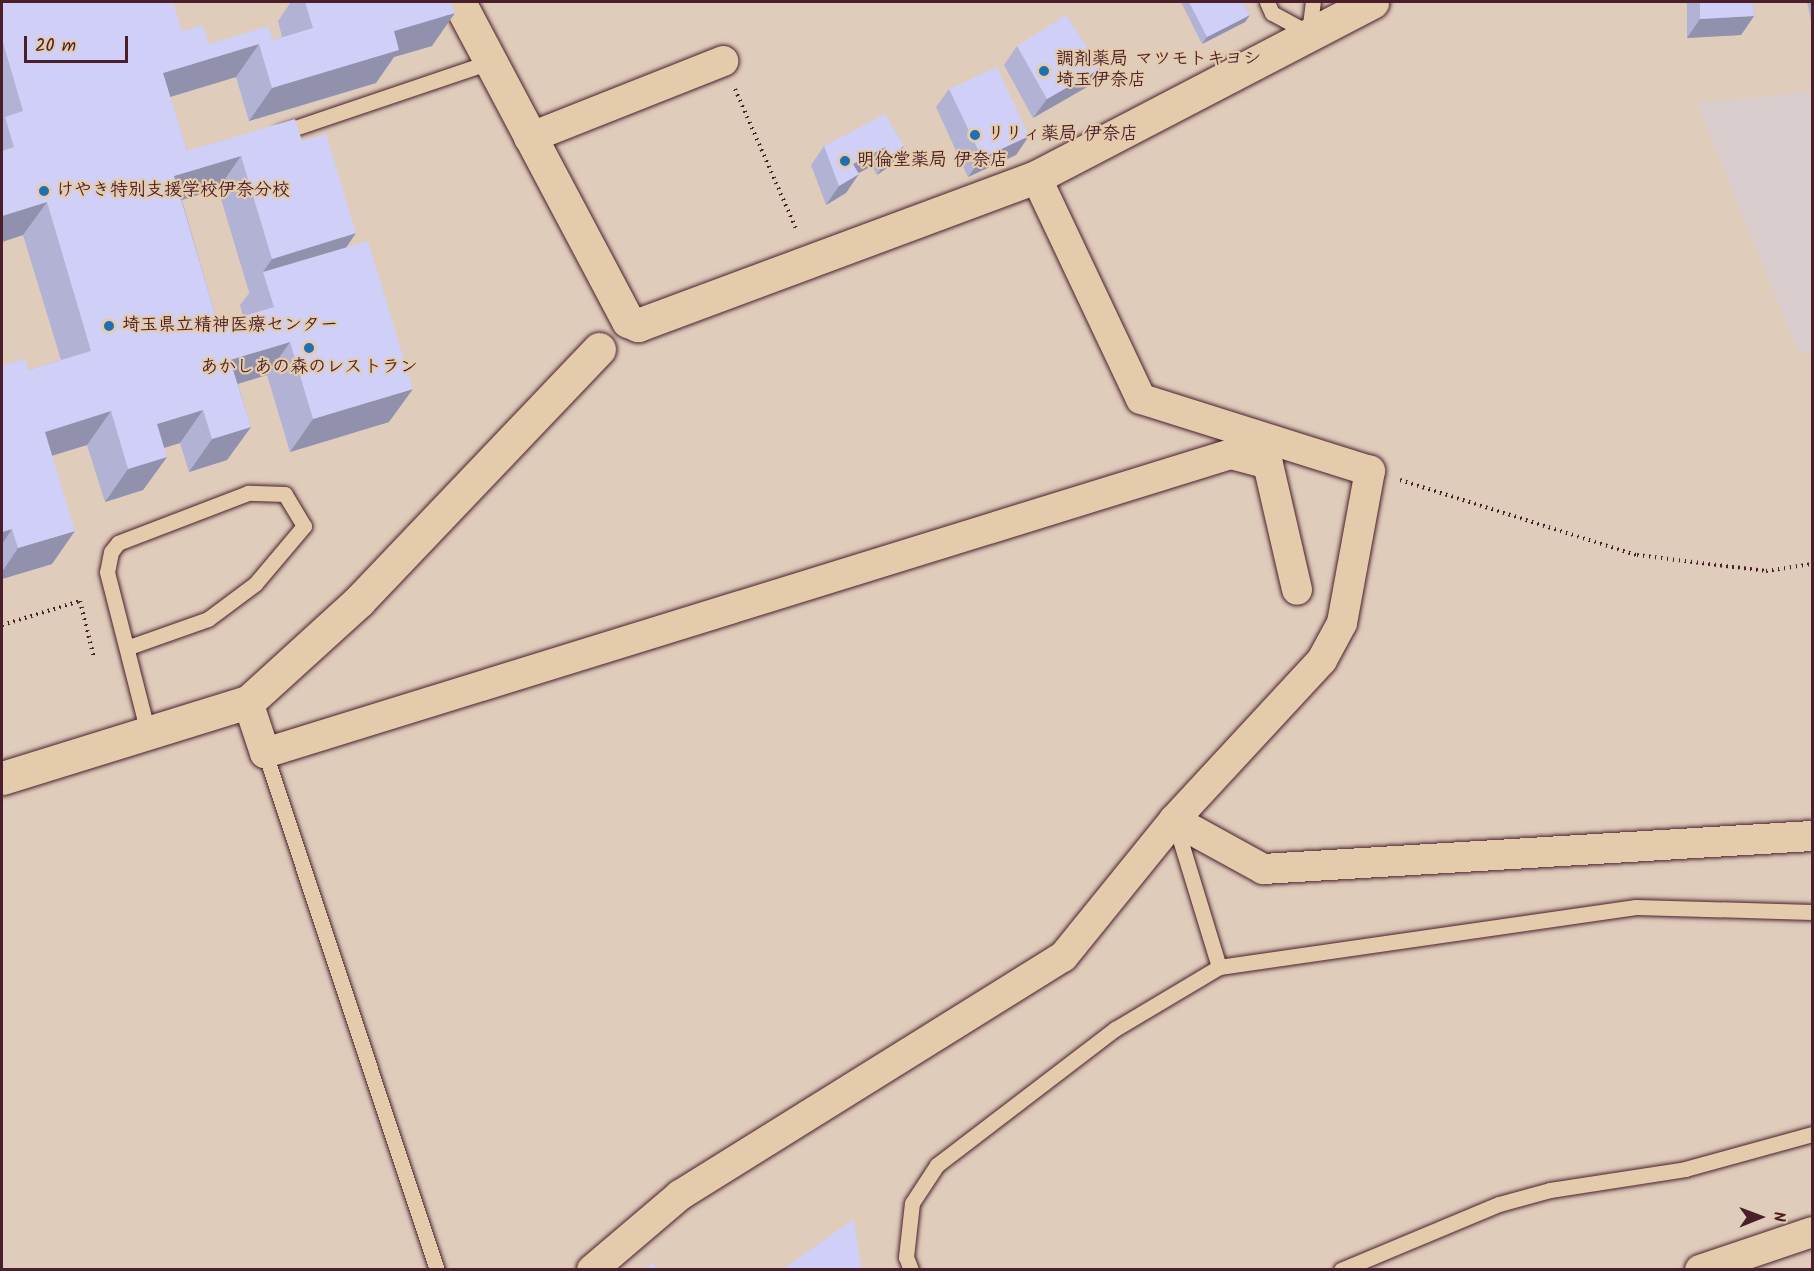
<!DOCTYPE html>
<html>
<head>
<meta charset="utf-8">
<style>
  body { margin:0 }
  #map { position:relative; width:1814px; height:1271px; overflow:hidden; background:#dfccbb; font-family:Kalam,"Klee One",sans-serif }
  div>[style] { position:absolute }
  .built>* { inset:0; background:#dacdcd }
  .path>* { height:4px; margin-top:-2px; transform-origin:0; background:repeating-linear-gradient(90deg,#4a1f2b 0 1.5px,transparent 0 6px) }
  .roads { filter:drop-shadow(0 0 2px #4a1f2b) drop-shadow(0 0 2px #4a1f2b) }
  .lane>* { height:15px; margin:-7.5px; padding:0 7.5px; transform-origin:7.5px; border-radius:7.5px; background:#e3cbac }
  .street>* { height:30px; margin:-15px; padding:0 15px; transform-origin:15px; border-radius:15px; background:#e3cbac }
  .secondary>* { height:33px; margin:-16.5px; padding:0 16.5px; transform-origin:16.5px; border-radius:16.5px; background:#e3cbac }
  .wall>* { inset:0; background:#b2b2d4 }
  .shaded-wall>* { inset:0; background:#9191ad }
  .building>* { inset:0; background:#cfcff7 }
  .dots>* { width:16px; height:16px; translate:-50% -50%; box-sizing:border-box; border:3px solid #e3cbac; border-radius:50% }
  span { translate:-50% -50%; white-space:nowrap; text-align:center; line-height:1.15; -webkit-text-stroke:4.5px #e3cbac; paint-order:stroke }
  .poi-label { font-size:18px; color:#4a1f2b; font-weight:700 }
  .left { translate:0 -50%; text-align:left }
  .frame { position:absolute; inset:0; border:3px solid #4a1f2b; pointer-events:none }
  .north { position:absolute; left:1730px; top:1187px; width:60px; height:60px; -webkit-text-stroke:4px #e3cbac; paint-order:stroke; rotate:89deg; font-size:16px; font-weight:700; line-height:24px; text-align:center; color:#4a1f2b }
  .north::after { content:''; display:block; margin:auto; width:21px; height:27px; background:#4a1f2b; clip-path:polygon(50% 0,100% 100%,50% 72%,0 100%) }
  .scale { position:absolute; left:24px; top:36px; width:104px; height:27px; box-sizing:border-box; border:3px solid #4a1f2b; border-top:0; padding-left:8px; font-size:18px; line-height:21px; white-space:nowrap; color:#4a1f2b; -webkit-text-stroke:4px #e3cbac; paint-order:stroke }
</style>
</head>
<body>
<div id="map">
  <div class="built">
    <i style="clip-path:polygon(1812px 92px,1812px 350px,1799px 353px,1697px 103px)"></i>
  </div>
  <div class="path">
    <i style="left:735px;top:89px;width:155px;rotate:66.4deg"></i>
    <i style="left:1400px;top:480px;width:249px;rotate:17.6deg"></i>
    <i style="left:1637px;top:555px;width:130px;rotate:7.1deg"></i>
    <i style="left:1766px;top:571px;width:47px;rotate:-8.7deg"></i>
    <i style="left:2px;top:625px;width:82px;rotate:-17.1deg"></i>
    <i style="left:80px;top:601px;width:59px;rotate:76.2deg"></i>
  </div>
  <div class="roads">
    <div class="lane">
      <i style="left:1267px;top:2px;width:12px;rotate:66deg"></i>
      <i style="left:1272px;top:13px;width:42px;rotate:28.4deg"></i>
      <i style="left:1309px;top:33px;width:31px;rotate:-83deg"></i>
      <i style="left:280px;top:133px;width:222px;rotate:-18.7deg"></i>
      <i style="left:129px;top:647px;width:84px;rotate:-19.5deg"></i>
      <i style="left:208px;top:619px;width:59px;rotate:-36.7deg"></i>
      <i style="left:255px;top:584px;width:76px;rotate:-49.8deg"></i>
      <i style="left:304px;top:526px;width:37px;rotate:-121deg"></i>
      <i style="left:285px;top:494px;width:37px;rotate:-178deg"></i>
      <i style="left:248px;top:493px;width:139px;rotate:159deg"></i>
      <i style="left:118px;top:543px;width:11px;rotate:128deg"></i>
      <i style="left:111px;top:552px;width:20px;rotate:101deg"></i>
      <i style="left:107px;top:572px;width:166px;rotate:75.7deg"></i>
      <i style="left:265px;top:753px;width:545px;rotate:71.6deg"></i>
      <i style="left:1175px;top:823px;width:151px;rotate:73deg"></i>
      <i style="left:1219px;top:967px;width:421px;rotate:-8.2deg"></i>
      <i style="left:1636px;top:907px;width:176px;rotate:1.6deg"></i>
      <i style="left:911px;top:1270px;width:14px;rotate:-111deg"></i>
      <i style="left:906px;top:1257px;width:54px;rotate:-83.7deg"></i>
      <i style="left:912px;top:1203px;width:45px;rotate:-56.7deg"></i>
      <i style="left:937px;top:1165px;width:224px;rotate:-37.4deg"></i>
      <i style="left:1115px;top:1029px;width:121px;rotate:-30.8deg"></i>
      <i style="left:1341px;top:1270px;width:171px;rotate:-22.7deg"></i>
      <i style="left:1499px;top:1204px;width:53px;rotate:-15.4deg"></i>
      <i style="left:1550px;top:1190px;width:137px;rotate:-8.8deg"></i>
      <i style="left:1685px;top:1169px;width:132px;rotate:-15.4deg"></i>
    </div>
    <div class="street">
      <i style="left:529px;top:138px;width:209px;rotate:-21.6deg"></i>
      <i style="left:248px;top:702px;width:54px;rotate:71.6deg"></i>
      <i style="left:265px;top:753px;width:1011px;rotate:-17.2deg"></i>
      <i style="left:1231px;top:454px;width:38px;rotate:15deg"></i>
      <i style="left:1268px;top:464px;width:129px;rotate:77deg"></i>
      <i style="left:1174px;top:820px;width:102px;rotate:28.8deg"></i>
      <i style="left:1263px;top:869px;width:550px;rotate:-3.44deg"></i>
      <i style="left:592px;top:1270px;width:116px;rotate:-40.4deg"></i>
      <i style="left:680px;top:1195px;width:451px;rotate:-31.9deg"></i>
      <i style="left:1063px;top:957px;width:176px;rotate:-51deg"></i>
      <i style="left:1174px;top:820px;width:218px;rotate:-47.2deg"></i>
      <i style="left:1322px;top:660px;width:42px;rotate:-61.6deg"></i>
      <i style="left:1342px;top:623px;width:155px;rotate:-79.6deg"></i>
      <i style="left:1370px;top:471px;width:240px;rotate:-162.5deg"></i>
      <i style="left:1141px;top:399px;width:246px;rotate:-115.3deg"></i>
      <i style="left:1700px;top:1270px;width:118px;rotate:-18.7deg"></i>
    </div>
    <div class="secondary">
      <i style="left:459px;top:2px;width:361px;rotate:62.1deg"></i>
      <i style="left:628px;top:321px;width:11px;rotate:22deg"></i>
      <i style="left:638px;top:325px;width:425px;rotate:-20.4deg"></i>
      <i style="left:1036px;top:177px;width:379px;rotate:-27.5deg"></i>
      <i style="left:2px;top:778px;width:257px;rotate:-17.2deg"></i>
      <i style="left:248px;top:702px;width:150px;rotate:-42.3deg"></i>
      <i style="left:359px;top:601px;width:348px;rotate:-46.4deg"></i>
    </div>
  </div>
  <div class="wall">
    <i style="clip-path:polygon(evenodd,2px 2px,182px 31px,209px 44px,273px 40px,282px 37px,278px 21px,291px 2px,451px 2px,432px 46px,394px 57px,376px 83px,249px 121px,236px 77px,170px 97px,187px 151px,302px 141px,346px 248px,389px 422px,290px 452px,267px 375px,238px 384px,251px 427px,227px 460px,189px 472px,180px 443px,164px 448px,167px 457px,143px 490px,105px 502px,87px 445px,52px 455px,52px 564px,2px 579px,2px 366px,28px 370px,61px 360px,23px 235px,2px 242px,2px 2px,218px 189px,249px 292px,250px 292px,240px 305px,243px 316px,218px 324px,182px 200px,218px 189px)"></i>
    <i style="clip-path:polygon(1181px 2px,1243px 2px,1250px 15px,1245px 22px,1202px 44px)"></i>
    <i style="clip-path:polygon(1687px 2px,1753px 2px,1754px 16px,1741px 35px,1687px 38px)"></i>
    <i style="clip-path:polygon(1807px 2px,1812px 2px,1812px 25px)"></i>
    <i style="clip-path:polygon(1017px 46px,1087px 87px,1033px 118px,1004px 65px)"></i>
    <i style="clip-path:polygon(949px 89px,1029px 136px,1016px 155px,968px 177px,936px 107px)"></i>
    <i style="clip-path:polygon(824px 146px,904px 146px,891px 165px,877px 175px,872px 166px,858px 173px,846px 193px,826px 205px,811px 165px)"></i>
  </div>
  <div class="shaded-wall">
    <i style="clip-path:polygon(455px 13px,432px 46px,394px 57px,376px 83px,249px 121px,272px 88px,394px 31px)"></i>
    <i style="clip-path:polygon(1250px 15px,1245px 22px,1202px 44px,1207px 37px)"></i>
    <i style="clip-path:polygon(1754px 16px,1741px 35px,1687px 38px,1700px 19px)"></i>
    <i style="clip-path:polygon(259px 44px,236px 77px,140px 106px,163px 73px)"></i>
    <i style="clip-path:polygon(1101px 68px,1087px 87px,1033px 118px,1047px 99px)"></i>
    <i style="clip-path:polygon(1029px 136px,1016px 155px,968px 177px,982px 158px)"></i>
    <i style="clip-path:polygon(904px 146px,891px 165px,877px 175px,890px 156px)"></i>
    <i style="clip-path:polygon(885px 147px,872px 166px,840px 183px,853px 164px)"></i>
    <i style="clip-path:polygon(241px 156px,218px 189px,151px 209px,174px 176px)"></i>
    <i style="clip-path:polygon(859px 174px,846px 193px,826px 205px,839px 186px)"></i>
    <i style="clip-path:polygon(47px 202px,23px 235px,2px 242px,2px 216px)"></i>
    <i style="clip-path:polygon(356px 233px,333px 267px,263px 272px,249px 292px,272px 259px)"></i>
    <i style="clip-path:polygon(290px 342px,267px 375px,207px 393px,230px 360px)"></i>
    <i style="clip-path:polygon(413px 389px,389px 422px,290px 452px,313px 419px)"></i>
    <i style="clip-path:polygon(203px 410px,180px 443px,134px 457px,157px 424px)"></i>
    <i style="clip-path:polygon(111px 411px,87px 445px,22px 465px,45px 432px)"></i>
    <i style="clip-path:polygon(251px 427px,227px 460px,189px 472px,212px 439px)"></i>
    <i style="clip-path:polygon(167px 457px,143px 490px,105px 502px,128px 469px)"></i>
    <i style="clip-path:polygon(12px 529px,2px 544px,2px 532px)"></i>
    <i style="clip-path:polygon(75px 531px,52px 564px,2px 579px,2px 572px,18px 548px)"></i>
  </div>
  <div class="building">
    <i style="clip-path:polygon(2px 2px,173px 2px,182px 31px,203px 25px,209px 44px,268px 26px,273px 40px,313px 28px,305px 2px,451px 2px,455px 13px,394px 31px,399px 50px,272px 88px,259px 44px,163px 73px,187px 151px,295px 119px,302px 141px,326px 134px,356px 233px,272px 259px,241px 156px,174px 176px,218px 324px,274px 307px,263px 272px,368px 241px,413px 389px,313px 419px,290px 342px,230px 360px,251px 427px,212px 439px,203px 410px,157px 424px,167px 457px,128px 469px,111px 411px,45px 432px,75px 531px,18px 548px,12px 529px,2px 532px,2px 366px,25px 359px,28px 370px,91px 351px,47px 202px,2px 216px,2px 151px,14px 147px,5px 117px,23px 111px,2px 39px)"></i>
    <i style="clip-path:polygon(1189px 2px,1243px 2px,1250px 15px,1207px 37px)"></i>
    <i style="clip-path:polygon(1700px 2px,1753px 2px,1754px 16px,1700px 19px)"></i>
    <i style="clip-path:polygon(1066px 15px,1101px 68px,1047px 99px,1017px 46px)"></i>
    <i style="clip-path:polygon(997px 67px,1029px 136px,982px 158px,949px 89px)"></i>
    <i style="clip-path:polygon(885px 114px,904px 146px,890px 156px,885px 147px,853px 164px,859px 174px,839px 186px,824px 146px)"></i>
    <i style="clip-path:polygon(854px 1219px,861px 1269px,783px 1269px)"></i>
    <i style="clip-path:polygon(653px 1263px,657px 1269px,644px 1269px)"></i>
  </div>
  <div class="dots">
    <i style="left:1044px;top:71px;background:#1f6fb2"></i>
    <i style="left:975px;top:135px;background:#1f6fb2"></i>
    <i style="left:845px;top:161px;background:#1f6fb2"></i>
    <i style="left:44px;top:191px;background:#1f6fb2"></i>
    <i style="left:109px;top:326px;background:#1f6fb2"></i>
    <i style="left:309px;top:348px;background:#1f6fb2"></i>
  </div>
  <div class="poi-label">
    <span class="left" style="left:1056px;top:71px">調剤薬局 マツモトキヨシ<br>埼玉伊奈店</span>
    <span class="left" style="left:987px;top:135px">リリィ薬局 伊奈店</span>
    <span class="left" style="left:857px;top:161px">明倫堂薬局 伊奈店</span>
    <span class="left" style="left:56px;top:191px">けやき特別支援学校伊奈分校</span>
    <span class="left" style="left:122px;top:326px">埼玉県立精神医療センター</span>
    <span style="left:309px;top:368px">あかしあの森のレストラン</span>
  </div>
  <div class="frame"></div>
  <div class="north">N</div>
  <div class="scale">20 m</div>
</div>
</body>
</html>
